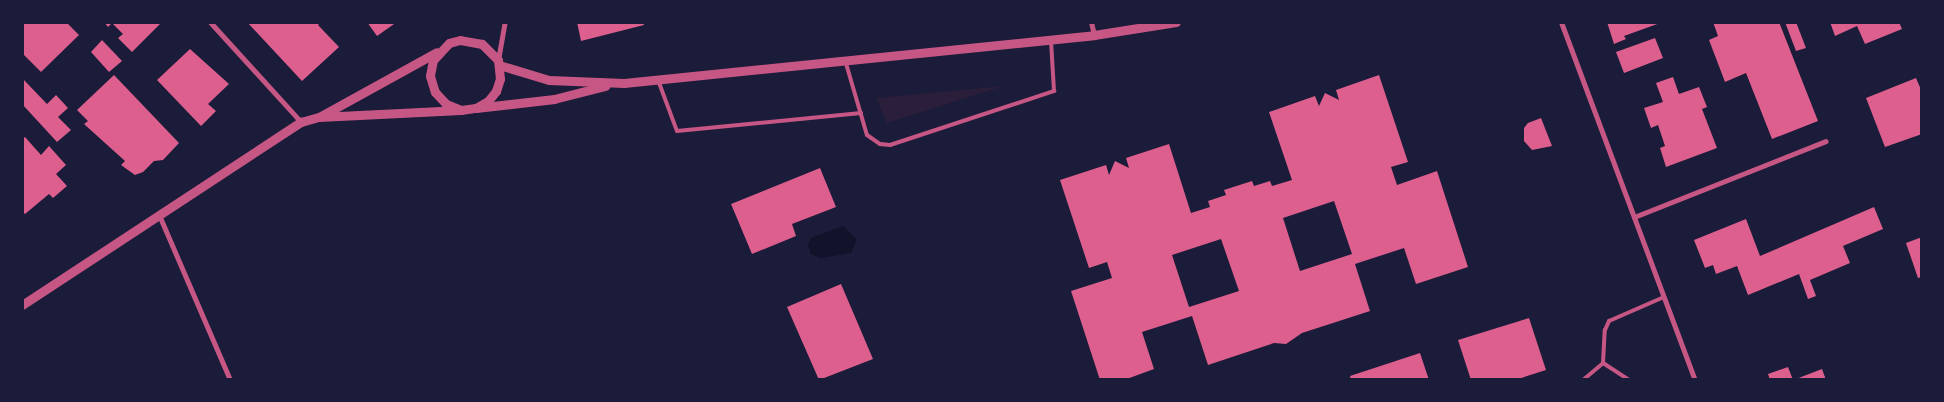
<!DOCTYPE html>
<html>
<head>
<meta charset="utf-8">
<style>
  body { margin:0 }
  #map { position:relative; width:1944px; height:402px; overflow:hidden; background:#1b1b3a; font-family:"IBM Plex Sans",sans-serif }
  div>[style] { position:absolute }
  .green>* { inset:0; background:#2a1e3b }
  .water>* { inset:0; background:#12122b }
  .building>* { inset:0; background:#dd5f8e }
  .service>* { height:4px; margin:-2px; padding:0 2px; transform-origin:2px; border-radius:2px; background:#c65784 }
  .minor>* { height:5px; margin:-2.5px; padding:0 2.5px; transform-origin:2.5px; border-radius:2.5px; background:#c65784 }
  .tertiary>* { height:9px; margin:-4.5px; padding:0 4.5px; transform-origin:4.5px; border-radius:4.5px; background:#c65784 }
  span { translate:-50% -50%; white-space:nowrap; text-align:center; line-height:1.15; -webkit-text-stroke:4px #1b1b3a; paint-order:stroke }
  .frame { position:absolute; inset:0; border:24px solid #1b1b3a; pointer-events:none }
</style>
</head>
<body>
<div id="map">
  <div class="green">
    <i style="clip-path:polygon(1004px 86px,887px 123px,876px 98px)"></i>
  </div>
  <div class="water">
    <i style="clip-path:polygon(843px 226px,857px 239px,851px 253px,820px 258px,811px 254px,808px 245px,811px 238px)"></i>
  </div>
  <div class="building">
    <i style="clip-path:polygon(22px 22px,66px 22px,79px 35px,41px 72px,22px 53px)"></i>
    <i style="clip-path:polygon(104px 22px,162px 22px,132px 52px,118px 38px,123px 34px,112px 23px,108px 27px)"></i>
    <i style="clip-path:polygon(247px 22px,321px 22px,318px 25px,339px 47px,302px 81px)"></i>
    <i style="clip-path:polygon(367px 22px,397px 22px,377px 36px)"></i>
    <i style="clip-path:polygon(577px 22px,643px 22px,644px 25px,581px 41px)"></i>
    <i style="clip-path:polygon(1607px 22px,1660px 22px,1660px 23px,1624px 36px,1626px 39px,1614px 44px)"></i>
    <i style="clip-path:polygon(1713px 22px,1779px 22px,1818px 121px,1772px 139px,1746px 73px,1725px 82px,1709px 40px,1718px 36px)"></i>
    <i style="clip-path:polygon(1785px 22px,1796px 22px,1806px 48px,1796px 51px)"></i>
    <i style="clip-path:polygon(1830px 22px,1899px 22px,1902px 29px,1865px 44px,1857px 26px,1835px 36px)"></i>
    <i style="clip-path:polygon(1655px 38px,1663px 58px,1624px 73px,1616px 52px)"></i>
    <i style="clip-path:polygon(102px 40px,122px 61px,109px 72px,91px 52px)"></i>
    <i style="clip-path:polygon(190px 49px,229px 84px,208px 104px,216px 111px,201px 126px,157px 80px)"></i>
    <i style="clip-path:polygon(114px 75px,179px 143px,163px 160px,154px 161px,143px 172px,135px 175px,121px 165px,125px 161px,84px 124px,88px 121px,77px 110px)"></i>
    <i style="clip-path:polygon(evenodd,1379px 75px,1408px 162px,1391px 167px,1397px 185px,1437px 171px,1468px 267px,1416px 284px,1404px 248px,1355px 264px,1370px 311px,1302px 333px,1286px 344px,1274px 343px,1208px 365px,1192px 316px,1142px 332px,1154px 369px,1124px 380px,1100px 380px,1071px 291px,1112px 278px,1107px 262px,1089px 268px,1060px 180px,1106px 165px,1109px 175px,1115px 161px,1129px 168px,1126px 158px,1169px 144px,1191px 213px,1210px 207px,1208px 201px,1226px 195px,1224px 190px,1252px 181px,1254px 186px,1270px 181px,1272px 186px,1292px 180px,1269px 112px,1315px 96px,1319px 106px,1325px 93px,1339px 100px,1336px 90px,1379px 75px,1334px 201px,1352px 254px,1300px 271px,1283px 218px,1334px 201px,1379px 75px,1221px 239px,1239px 291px,1189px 307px,1172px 255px,1221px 239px)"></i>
    <i style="clip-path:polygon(1673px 77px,1679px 94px,1699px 87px,1707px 107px,1702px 109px,1717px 148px,1666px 167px,1660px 148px,1665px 146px,1658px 125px,1651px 128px,1644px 108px,1663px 102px,1656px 83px)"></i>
    <i style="clip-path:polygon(22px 78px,47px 104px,56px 95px,68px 108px,58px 117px,71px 130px,57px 142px,22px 104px)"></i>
    <i style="clip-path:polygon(1916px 78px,1922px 92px,1922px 134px,1885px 147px,1866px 98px)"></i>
    <i style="clip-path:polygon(1541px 118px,1552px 146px,1532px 150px,1524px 141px,1524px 128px,1528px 123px)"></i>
    <i style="clip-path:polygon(25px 137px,41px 155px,49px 146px,66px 165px,56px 174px,67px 186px,53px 198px,49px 194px,25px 214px,22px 211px,22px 139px)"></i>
    <i style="clip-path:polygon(820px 168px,836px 207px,792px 224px,796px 236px,752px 254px,731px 204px)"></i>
    <i style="clip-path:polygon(1874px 207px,1883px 229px,1843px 246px,1850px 263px,1810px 280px,1816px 296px,1808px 299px,1799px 274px,1748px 295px,1737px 266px,1716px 274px,1713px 265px,1705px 268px,1694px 240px,1746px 219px,1760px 256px)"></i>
    <i style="clip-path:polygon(1922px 237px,1922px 277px,1918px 278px,1906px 243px)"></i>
    <i style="clip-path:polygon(841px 284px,873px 359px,819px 380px,787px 307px)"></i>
    <i style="clip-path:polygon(1529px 318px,1546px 370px,1515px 380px,1471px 380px,1458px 340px)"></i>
    <i style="clip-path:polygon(1420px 353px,1429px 380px,1351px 380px,1350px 376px)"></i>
    <i style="clip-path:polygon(1788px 367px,1793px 380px,1770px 380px,1768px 374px)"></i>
    <i style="clip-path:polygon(1822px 369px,1826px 380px,1796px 380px,1796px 379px)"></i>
  </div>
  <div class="service">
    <i style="left:845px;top:60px;width:78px;rotate:73.7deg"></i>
    <i style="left:867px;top:135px;width:16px;rotate:35deg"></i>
    <i style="left:880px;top:144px;width:10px;rotate:6deg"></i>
    <i style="left:890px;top:145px;width:173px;rotate:-18.2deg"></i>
    <i style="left:1054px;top:91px;width:51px;rotate:-93.4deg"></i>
    <i style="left:658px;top:80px;width:54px;rotate:69.6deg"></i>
    <i style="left:677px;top:131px;width:185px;rotate:-5.6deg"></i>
    <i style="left:1603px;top:363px;width:31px;rotate:33deg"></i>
    <i style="left:1583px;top:380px;width:26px;rotate:-40deg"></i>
    <i style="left:1603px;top:363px;width:33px;rotate:-87deg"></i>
    <i style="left:1605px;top:330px;width:10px;rotate:-66deg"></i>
    <i style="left:1609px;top:321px;width:60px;rotate:-23.6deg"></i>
  </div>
  <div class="minor">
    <i style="left:210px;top:22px;width:135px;rotate:47.7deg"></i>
    <i style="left:1091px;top:22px;width:13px;rotate:77deg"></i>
    <i style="left:1561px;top:22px;width:382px;rotate:69.5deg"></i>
    <i style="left:498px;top:60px;width:39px;rotate:-80deg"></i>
    <i style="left:159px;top:215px;width:180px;rotate:66.7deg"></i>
    <i style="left:1634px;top:217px;width:206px;rotate:-21.6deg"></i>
  </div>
  <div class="tertiary">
    <i style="left:499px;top:65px;width:52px;rotate:16.7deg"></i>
    <i style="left:549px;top:80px;width:75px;rotate:2.3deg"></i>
    <i style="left:624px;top:83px;width:472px;rotate:-5.8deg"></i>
    <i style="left:1094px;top:35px;width:83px;rotate:-9deg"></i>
    <i style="left:476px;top:108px;width:14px;rotate:-30deg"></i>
    <i style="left:488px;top:101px;width:13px;rotate:-51deg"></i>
    <i style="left:496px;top:91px;width:13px;rotate:-72deg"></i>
    <i style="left:500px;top:79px;width:19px;rotate:-96deg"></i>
    <i style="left:498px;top:60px;width:23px;rotate:-135deg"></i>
    <i style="left:482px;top:44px;width:22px;rotate:-170deg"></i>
    <i style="left:460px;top:40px;width:11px;rotate:165deg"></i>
    <i style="left:449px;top:43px;width:23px;rotate:133deg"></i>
    <i style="left:433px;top:60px;width:16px;rotate:101deg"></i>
    <i style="left:430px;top:76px;width:17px;rotate:73deg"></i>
    <i style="left:435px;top:92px;width:16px;rotate:47deg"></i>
    <i style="left:446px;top:104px;width:16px;rotate:22deg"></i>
    <i style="left:461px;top:110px;width:15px;rotate:-8deg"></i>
    <i style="left:476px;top:108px;width:79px;rotate:-6.6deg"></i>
    <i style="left:554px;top:99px;width:53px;rotate:-14.3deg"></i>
    <i style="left:321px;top:116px;width:132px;rotate:-28.9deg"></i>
    <i style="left:22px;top:305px;width:334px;rotate:-33.3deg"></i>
    <i style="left:301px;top:122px;width:19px;rotate:-16deg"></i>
    <i style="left:319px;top:117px;width:142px;rotate:-2.8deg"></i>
  </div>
  <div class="frame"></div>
</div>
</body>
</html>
